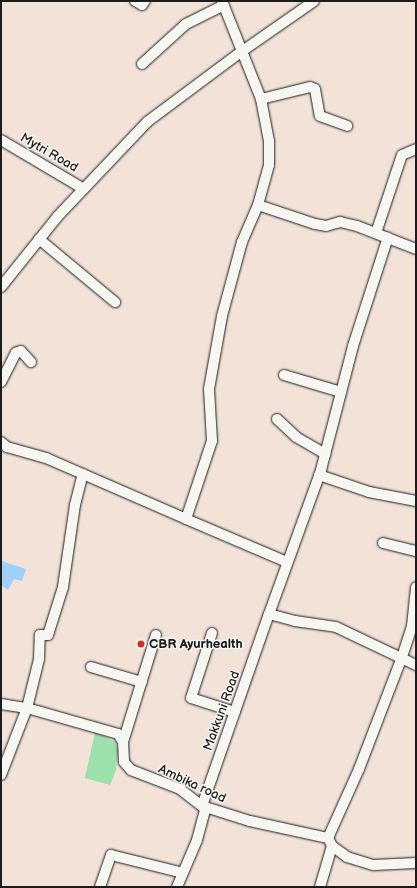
<!DOCTYPE html>
<html>
<head>
<meta charset="utf-8">
<style>
  body { margin:0 }
  #map { position:relative; width:417px; height:888px; overflow:hidden; background:#f2e2d8; font-family:"Balsamiq Sans",sans-serif }
  div>[style] { position:absolute }
  .green>* { inset:0; background:#9ce0ac }
  .water>* { inset:0; background:#9fd1fc }
  .roads { filter:drop-shadow(0 0 1px #1c1c1c) drop-shadow(0 0 1px #1c1c1c) }
  .minor>* { height:10px; margin:-5px; padding:0 5px; transform-origin:5px; border-radius:5px; background:#f6f6f2 }
  .dots>* { width:11px; height:11px; translate:-50% -50%; box-sizing:border-box; border:2px solid #f6f6f2; border-radius:50% }
  span { translate:-50% -50%; white-space:nowrap; text-align:center; line-height:1.15; -webkit-text-stroke:3px #f6f6f2; paint-order:stroke }
  .street-label { font-size:13px; color:#1c1c1c }
  .poi-label { font-size:13px; color:#1c1c1c; font-weight:700 }
  .left { translate:0 -50%; text-align:left }
  .frame { position:absolute; inset:0; border:2px solid #1c1c1c; pointer-events:none }
</style>
</head>
<body>
<div id="map">
  <div class="green">
    <i style="clip-path:polygon(95px 732px,115px 742px,118px 750px,116px 770px,110px 785px,85px 778px)"></i>
  </div>
  <div class="water">
    <i style="clip-path:polygon(2px 561px,26px 569px,22px 581px,14px 579px,8px 590px,2px 586px)"></i>
  </div>
  <div class="roads">
    <div class="minor">
      <i style="left:135px;top:1px;width:8px;rotate:30deg"></i>
      <i style="left:142px;top:5px;width:5px;rotate:-53deg"></i>
      <i style="left:142px;top:64px;width:59px;rotate:-42.3deg"></i>
      <i style="left:186px;top:24px;width:42px;rotate:-26.6deg"></i>
      <i style="left:261px;top:99px;width:50px;rotate:-13.8deg"></i>
      <i style="left:310px;top:87px;width:5px;rotate:22deg"></i>
      <i style="left:315px;top:89px;width:27px;rotate:80deg"></i>
      <i style="left:320px;top:116px;width:29px;rotate:20deg"></i>
      <i style="left:1px;top:140px;width:96px;rotate:30.6deg"></i>
      <i style="left:258px;top:205px;width:60px;rotate:18.4deg"></i>
      <i style="left:315px;top:224px;width:11px;rotate:10deg"></i>
      <i style="left:326px;top:226px;width:15px;rotate:-16deg"></i>
      <i style="left:340px;top:222px;width:17px;rotate:13deg"></i>
      <i style="left:357px;top:226px;width:63px;rotate:21.3deg"></i>
      <i style="left:376px;top:233px;width:82px;rotate:-71.6deg"></i>
      <i style="left:402px;top:155px;width:15px;rotate:-23deg"></i>
      <i style="left:39px;top:239px;width:99px;rotate:39.7deg"></i>
      <i style="left:1px;top:287px;width:90px;rotate:-51.3deg"></i>
      <i style="left:57px;top:217px;width:131px;rotate:-46.5deg"></i>
      <i style="left:147px;top:122px;width:117px;rotate:-36.7deg"></i>
      <i style="left:241px;top:52px;width:89px;rotate:-34.9deg"></i>
      <i style="left:284px;top:375px;width:59px;rotate:16.6deg"></i>
      <i style="left:1px;top:382px;width:33px;rotate:-63deg"></i>
      <i style="left:16px;top:353px;width:5px;rotate:-22deg"></i>
      <i style="left:21px;top:351px;width:15px;rotate:48deg"></i>
      <i style="left:277px;top:419px;width:26px;rotate:43deg"></i>
      <i style="left:296px;top:437px;width:34px;rotate:30deg"></i>
      <i style="left:1px;top:442px;width:8px;rotate:40deg"></i>
      <i style="left:7px;top:447px;width:41px;rotate:15.8deg"></i>
      <i style="left:46px;top:458px;width:153px;rotate:23.5deg"></i>
      <i style="left:186px;top:519px;width:82px;rotate:-71.6deg"></i>
      <i style="left:212px;top:441px;width:52px;rotate:-93.3deg"></i>
      <i style="left:209px;top:389px;width:74px;rotate:-79.9deg"></i>
      <i style="left:222px;top:316px;width:77px;rotate:-74.9deg"></i>
      <i style="left:242px;top:242px;width:40px;rotate:-66.6deg"></i>
      <i style="left:258px;top:205px;width:41px;rotate:-74.6deg"></i>
      <i style="left:269px;top:165px;width:24px;rotate:-90deg"></i>
      <i style="left:269px;top:141px;width:43px;rotate:-100.8deg"></i>
      <i style="left:261px;top:99px;width:105px;rotate:-111.7deg"></i>
      <i style="left:319px;top:475px;width:53px;rotate:18.8deg"></i>
      <i style="left:369px;top:492px;width:48px;rotate:10.8deg"></i>
      <i style="left:186px;top:519px;width:110px;rotate:23.1deg"></i>
      <i style="left:383px;top:543px;width:34px;rotate:14deg"></i>
      <i style="left:269px;top:614px;width:153px;rotate:-70.1deg"></i>
      <i style="left:321px;top:470px;width:128px;rotate:-75.5deg"></i>
      <i style="left:353px;top:346px;width:114px;rotate:-72.2deg"></i>
      <i style="left:212px;top:633px;width:68px;rotate:107.9deg"></i>
      <i style="left:191px;top:698px;width:46px;rotate:17.7deg"></i>
      <i style="left:91px;top:667px;width:53px;rotate:16.4deg"></i>
      <i style="left:1px;top:704px;width:26px;rotate:9deg"></i>
      <i style="left:27px;top:708px;width:95px;rotate:15.9deg"></i>
      <i style="left:118px;top:734px;width:9px;rotate:58deg"></i>
      <i style="left:123px;top:742px;width:20px;rotate:87deg"></i>
      <i style="left:124px;top:762px;width:11px;rotate:49deg"></i>
      <i style="left:131px;top:770px;width:53px;rotate:21.2deg"></i>
      <i style="left:180px;top:789px;width:28px;rotate:38deg"></i>
      <i style="left:202px;top:806px;width:50px;rotate:17.4deg"></i>
      <i style="left:250px;top:821px;width:80px;rotate:12.3deg"></i>
      <i style="left:328px;top:838px;width:9px;rotate:63deg"></i>
      <i style="left:332px;top:846px;width:19px;rotate:36deg"></i>
      <i style="left:347px;top:857px;width:28px;rotate:17deg"></i>
      <i style="left:374px;top:865px;width:42px;rotate:-2.7deg"></i>
      <i style="left:123px;top:742px;width:112px;rotate:-72.9deg"></i>
      <i style="left:1px;top:775px;width:72px;rotate:-68.8deg"></i>
      <i style="left:27px;top:708px;width:50px;rotate:-76.2deg"></i>
      <i style="left:39px;top:659px;width:24px;rotate:-88deg"></i>
      <i style="left:40px;top:635px;width:8px"></i>
      <i style="left:48px;top:635px;width:50px;rotate:-72.6deg"></i>
      <i style="left:63px;top:587px;width:83px;rotate:-81.7deg"></i>
      <i style="left:75px;top:505px;width:32px;rotate:-76deg"></i>
      <i style="left:202px;top:806px;width:203px;rotate:-70.8deg"></i>
      <i style="left:269px;top:614px;width:27px;rotate:15deg"></i>
      <i style="left:295px;top:621px;width:41px;rotate:8.3deg"></i>
      <i style="left:336px;top:627px;width:89px;rotate:25.4deg"></i>
      <i style="left:328px;top:838px;width:76px;rotate:-65.8deg"></i>
      <i style="left:359px;top:769px;width:120px;rotate:-69deg"></i>
      <i style="left:402px;top:657px;width:33px;rotate:-72deg"></i>
      <i style="left:412px;top:626px;width:39px;rotate:-84deg"></i>
      <i style="left:100px;top:887px;width:34px;rotate:-71deg"></i>
      <i style="left:111px;top:855px;width:74px;rotate:14deg"></i>
      <i style="left:177px;top:887px;width:51px;rotate:-66.9deg"></i>
      <i style="left:197px;top:840px;width:34px;rotate:-75deg"></i>
      <i style="left:320px;top:887px;width:43px;rotate:-73.7deg"></i>
    </div>
  </div>
  <div class="dots">
    <i style="left:141px;top:644px;background:#c8321e"></i>
  </div>
  <div class="street-label">
    <span style="left:49px;top:153px;rotate:30deg">Mytri Road</span>
    <span style="left:222px;top:711px;rotate:-70deg">Makkuni Road</span>
    <span style="left:192px;top:784px;rotate:25deg">Ambika road</span>
  </div>
  <div class="poi-label">
    <span class="left" style="left:149px;top:644px">CBR Ayurhealth</span>
  </div>
  <div class="frame"></div>
</div>
</body>
</html>
